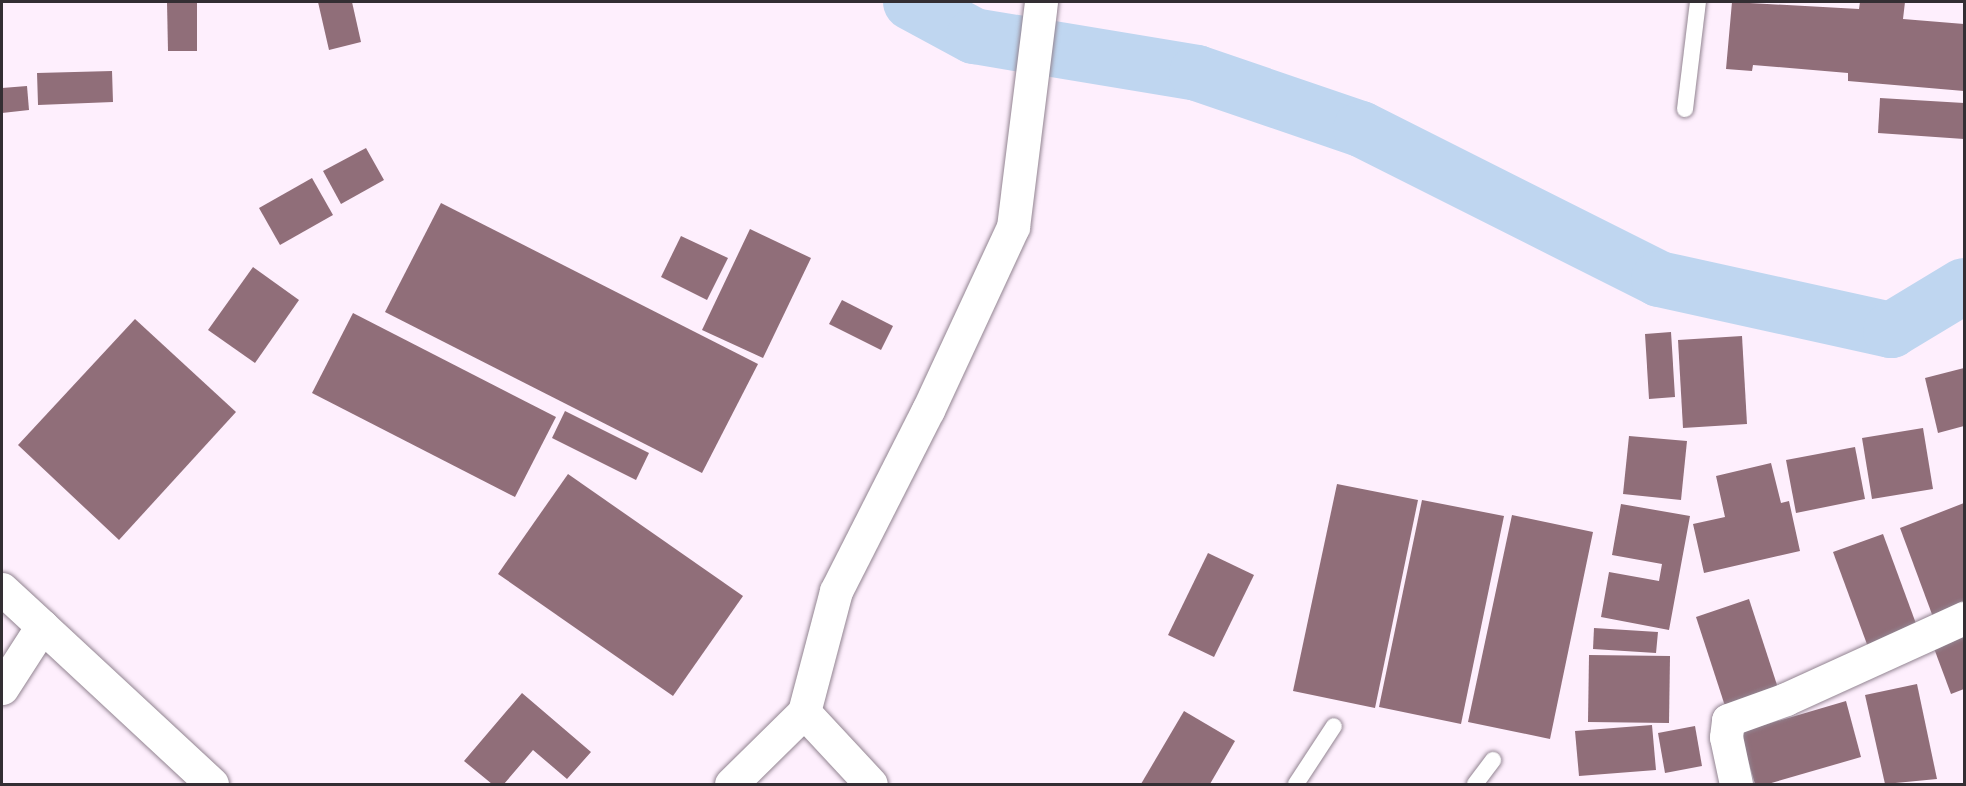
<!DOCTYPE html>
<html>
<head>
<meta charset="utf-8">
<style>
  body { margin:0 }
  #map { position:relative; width:1966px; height:786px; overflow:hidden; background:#feeffd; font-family:Helvetica,sans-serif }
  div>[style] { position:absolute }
  .river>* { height:56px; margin:-28px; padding:0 28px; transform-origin:28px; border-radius:28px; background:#bfd6f0 }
  .building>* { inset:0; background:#906e79 }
  .roads { filter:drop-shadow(0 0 2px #928491) drop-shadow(0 0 2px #928491) }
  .lane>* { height:16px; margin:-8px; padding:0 8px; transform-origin:8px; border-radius:8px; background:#fff }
  .street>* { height:33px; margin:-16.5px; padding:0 16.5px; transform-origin:16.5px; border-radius:16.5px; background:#fff }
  span { translate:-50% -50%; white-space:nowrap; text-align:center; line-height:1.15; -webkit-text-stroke:6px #fff; paint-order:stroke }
  .frame { position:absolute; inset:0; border:3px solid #332e33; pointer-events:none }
</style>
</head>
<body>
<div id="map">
  <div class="river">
    <i style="left:911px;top:2px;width:72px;rotate:28.4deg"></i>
    <i style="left:974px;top:36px;width:226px;rotate:9.4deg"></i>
    <i style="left:1197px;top:73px;width:173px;rotate:18.9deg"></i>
    <i style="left:1361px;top:129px;width:334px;rotate:26.7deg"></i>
    <i style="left:1659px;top:279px;width:238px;rotate:12.4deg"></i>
    <i style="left:1891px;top:330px;width:85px;rotate:-31.1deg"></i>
  </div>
  <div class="building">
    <i style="clip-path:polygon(167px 2px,197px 2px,197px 51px,168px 51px)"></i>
    <i style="clip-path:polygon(318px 2px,352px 2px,361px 42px,329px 50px)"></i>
    <i style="clip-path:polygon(1732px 2px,1859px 9px,1860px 2px,1905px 2px,1903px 19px,1964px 24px,1964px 91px,1848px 81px,1848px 73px,1753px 65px,1752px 71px,1726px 69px)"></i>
    <i style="clip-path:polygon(112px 71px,113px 102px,38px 105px,37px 73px)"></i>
    <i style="clip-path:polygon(27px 86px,29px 110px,2px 113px,2px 88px)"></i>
    <i style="clip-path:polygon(1880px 98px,1964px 103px,1964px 139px,1878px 133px)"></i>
    <i style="clip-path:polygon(366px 148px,384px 180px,341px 204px,323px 171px)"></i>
    <i style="clip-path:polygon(312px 178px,333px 215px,280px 245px,259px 208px)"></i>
    <i style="clip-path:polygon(441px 203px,758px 364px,702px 473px,385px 312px)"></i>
    <i style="clip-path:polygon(750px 229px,811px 258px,763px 358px,702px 330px)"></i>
    <i style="clip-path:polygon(681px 236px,728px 258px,707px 300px,661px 277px)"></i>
    <i style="clip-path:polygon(253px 267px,299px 300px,255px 363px,208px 330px)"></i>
    <i style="clip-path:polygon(842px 300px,893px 326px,881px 350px,829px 324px)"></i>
    <i style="clip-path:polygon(353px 313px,556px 417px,515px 497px,312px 393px)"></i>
    <i style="clip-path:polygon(135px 319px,236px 412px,119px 540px,18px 445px)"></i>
    <i style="clip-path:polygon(1671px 332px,1675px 397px,1649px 399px,1645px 334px)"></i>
    <i style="clip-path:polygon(1742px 336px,1747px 424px,1683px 428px,1678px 340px)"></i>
    <i style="clip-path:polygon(1964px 368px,1964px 426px,1938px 433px,1925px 378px)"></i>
    <i style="clip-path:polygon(565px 411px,649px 453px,636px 480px,552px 438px)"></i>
    <i style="clip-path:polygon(1923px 428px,1933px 489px,1872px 499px,1862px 438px)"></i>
    <i style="clip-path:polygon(1629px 436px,1687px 441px,1681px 500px,1623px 494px)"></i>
    <i style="clip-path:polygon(1855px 447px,1865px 499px,1796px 513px,1786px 460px)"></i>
    <i style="clip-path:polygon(1771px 463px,1781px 503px,1789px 501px,1800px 551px,1704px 573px,1693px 524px,1725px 517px,1716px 476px)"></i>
    <i style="clip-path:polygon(568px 474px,743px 596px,673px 696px,498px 574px)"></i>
    <i style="clip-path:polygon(1337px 484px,1418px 500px,1375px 708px,1293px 691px)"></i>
    <i style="clip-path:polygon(1422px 500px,1504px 516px,1461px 724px,1379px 707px)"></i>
    <i style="clip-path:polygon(1964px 503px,1964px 605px,1933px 617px,1900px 528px)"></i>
    <i style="clip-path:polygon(1621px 504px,1690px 516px,1669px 630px,1601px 617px,1609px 572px,1659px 581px,1662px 564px,1612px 555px)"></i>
    <i style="clip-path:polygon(1512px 515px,1593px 532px,1550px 739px,1468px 722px)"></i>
    <i style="clip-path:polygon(1883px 534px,1918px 629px,1868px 647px,1833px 552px)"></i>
    <i style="clip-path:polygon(1208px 553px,1254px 575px,1214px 657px,1168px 635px)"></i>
    <i style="clip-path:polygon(1749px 599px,1778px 688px,1725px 706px,1696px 617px)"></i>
    <i style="clip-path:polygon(1594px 628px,1658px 632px,1656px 653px,1593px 649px)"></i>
    <i style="clip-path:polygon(1964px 631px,1964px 689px,1951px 694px,1932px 643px)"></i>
    <i style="clip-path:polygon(1589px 655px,1670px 656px,1669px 723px,1588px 722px)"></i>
    <i style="clip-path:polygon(1917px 684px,1937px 779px,1885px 784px,1865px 695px)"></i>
    <i style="clip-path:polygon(522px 693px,591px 752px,567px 779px,533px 750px,504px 784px,492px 784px,464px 761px)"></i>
    <i style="clip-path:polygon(1846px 701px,1861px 757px,1768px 784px,1755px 784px,1740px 732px)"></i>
    <i style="clip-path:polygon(1184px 711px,1235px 741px,1210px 784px,1141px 784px)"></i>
    <i style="clip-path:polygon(1652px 725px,1656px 770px,1579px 776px,1575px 731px)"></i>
    <i style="clip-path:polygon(1695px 726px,1702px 766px,1665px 773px,1658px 733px)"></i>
  </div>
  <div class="roads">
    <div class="lane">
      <i style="left:1685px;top:109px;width:108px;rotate:-83.1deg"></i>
      <i style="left:1296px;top:784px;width:69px;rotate:-56.8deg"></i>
      <i style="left:1475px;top:784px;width:30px;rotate:-53deg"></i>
    </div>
    <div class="street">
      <i style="left:2px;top:589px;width:54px;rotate:42.8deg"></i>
      <i style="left:42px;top:626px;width:74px;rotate:122.8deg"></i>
      <i style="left:42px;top:626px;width:232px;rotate:42.9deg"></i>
      <i style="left:804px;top:712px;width:98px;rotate:47.1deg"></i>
      <i style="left:731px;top:784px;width:103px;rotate:-44.6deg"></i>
      <i style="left:804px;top:712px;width:125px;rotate:-75.2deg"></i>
      <i style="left:836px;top:591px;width:203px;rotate:-63.1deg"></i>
      <i style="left:928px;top:410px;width:202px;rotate:-65.1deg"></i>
      <i style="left:1013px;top:227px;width:227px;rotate:-82.9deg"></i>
      <i style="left:1736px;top:784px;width:48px;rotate:-102deg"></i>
      <i style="left:1726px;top:737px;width:17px;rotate:-83deg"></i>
      <i style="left:1728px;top:720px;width:62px;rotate:-19.9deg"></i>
      <i style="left:1786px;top:699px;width:196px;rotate:-24.5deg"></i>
    </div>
  </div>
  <div class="frame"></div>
</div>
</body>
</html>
